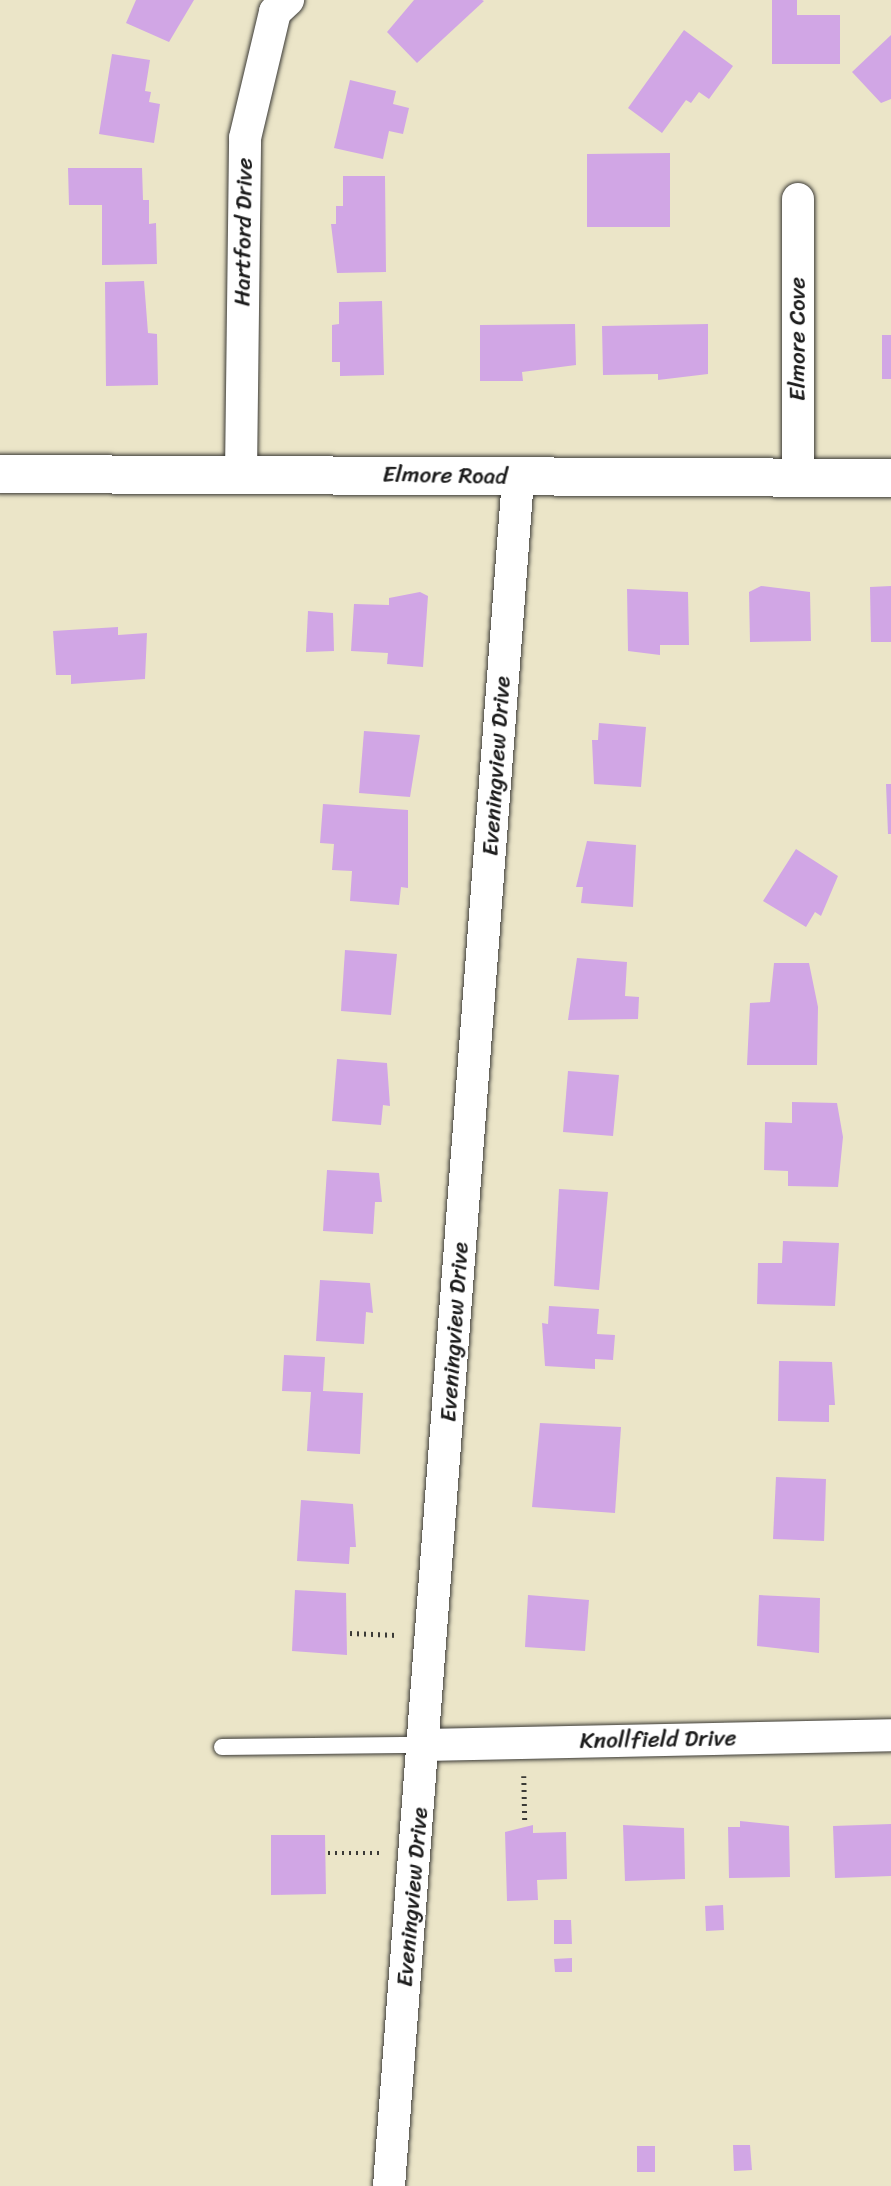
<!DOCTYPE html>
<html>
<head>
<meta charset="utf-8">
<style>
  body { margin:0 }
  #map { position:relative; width:891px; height:2186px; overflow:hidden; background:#ebe5c8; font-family:Sriracha,sans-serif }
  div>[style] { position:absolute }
  .building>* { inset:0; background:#d1a6e5 }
  .path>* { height:4.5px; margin-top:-2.25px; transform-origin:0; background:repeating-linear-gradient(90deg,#3b3a36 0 2px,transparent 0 7px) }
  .roads { filter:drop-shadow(0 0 2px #3b3a36) drop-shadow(0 0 2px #3b3a36) }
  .service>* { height:16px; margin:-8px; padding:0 8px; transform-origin:8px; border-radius:8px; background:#fff }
  .minor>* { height:32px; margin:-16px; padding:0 16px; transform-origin:16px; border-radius:16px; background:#fff }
  .tertiary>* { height:38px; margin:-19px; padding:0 19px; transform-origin:19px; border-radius:19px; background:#fff }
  span { translate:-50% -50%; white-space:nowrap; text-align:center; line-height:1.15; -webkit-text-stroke:5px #fff; paint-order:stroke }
  .street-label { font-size:23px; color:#1c1c1c }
</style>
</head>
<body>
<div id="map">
  <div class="building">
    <i style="clip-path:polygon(136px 0,194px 0,169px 42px,126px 23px)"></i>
    <i style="clip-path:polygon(414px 0,482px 0,484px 1px,417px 63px,387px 32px)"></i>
    <i style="clip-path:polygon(772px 0,797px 0,797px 15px,840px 15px,840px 64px,772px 64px)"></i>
    <i style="clip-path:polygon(684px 30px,733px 66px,709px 99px,699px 92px,691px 103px,686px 100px,662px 133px,628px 108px)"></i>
    <i style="clip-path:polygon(891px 35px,891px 99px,881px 103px,852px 72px)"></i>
    <i style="clip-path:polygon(112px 54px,150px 60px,145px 91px,151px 92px,149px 102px,160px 104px,154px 143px,99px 134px)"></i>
    <i style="clip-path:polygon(350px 80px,396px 91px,393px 104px,409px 108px,403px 134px,389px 131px,383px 159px,334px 148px)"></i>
    <i style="clip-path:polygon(670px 153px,670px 227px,587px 227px,587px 154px)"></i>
    <i style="clip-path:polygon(68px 168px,142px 168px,143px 200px,149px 200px,149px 224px,156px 223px,157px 264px,102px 265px,102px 205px,69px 205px)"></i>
    <i style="clip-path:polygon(343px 176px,385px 176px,386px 272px,337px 273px,331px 224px,336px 224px,336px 206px,343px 206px)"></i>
    <i style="clip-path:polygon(144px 281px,148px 333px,157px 334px,158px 385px,106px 386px,105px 282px)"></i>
    <i style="clip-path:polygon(382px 301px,384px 375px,340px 376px,340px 362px,332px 362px,332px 325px,339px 324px,339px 302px)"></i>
    <i style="clip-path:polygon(575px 324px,576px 365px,522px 372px,523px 381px,480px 381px,480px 325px)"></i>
    <i style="clip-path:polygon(708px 324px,708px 374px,658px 380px,658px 374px,603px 375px,602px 326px)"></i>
    <i style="clip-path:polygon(882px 335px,891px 335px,891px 379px,882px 379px)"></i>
    <i style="clip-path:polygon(761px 586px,810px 592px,811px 641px,750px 642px,749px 592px)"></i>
    <i style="clip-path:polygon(891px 586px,891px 642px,871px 642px,870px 587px)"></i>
    <i style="clip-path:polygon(627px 589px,688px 592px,689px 645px,660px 645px,660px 655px,628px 651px)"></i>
    <i style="clip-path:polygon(420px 592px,428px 596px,423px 667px,387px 664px,388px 653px,351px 651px,354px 604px,389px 605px,389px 598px)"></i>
    <i style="clip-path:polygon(308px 611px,333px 613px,334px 651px,306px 652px)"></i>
    <i style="clip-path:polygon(118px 627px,118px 635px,147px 633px,145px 679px,71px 684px,71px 675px,56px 675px,53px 631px)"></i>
    <i style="clip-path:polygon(599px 723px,646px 727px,641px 787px,594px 784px,592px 740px,598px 740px)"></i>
    <i style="clip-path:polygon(364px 731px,420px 735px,410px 797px,359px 793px)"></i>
    <i style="clip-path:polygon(886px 784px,891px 784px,891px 834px,888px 834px)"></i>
    <i style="clip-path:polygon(323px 804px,408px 810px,408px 888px,401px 887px,399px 905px,350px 901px,352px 871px,332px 870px,334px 844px,320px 843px)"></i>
    <i style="clip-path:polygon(587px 841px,636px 845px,633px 907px,581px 903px,583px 887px,576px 887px)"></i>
    <i style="clip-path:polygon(796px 849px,838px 876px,821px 916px,815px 912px,806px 927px,763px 901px)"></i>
    <i style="clip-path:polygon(345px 950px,397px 954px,391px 1015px,341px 1011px)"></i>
    <i style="clip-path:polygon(577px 958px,627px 962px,625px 996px,639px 997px,638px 1019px,568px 1020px)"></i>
    <i style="clip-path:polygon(774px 963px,809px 963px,818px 1007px,817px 1065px,747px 1065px,750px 1003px,770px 1002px)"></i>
    <i style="clip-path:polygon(337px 1059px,387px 1063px,390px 1106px,383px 1105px,381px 1125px,332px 1121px)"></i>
    <i style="clip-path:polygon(568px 1071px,619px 1075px,613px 1136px,563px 1132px)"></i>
    <i style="clip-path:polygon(792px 1102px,837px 1103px,843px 1137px,838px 1187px,788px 1186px,788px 1171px,764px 1170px,765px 1122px,792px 1123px)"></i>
    <i style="clip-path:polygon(327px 1170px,379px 1173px,382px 1202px,375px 1202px,373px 1234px,323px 1231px)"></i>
    <i style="clip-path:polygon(559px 1189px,608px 1192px,599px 1290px,554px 1286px)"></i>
    <i style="clip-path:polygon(783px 1241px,839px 1243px,835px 1306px,757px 1304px,758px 1263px,782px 1263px)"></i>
    <i style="clip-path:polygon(320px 1280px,370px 1283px,373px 1313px,366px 1312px,364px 1344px,316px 1341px)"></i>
    <i style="clip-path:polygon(549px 1306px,599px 1309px,597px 1334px,615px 1335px,613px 1360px,595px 1359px,595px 1369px,545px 1366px,542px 1323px,548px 1324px)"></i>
    <i style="clip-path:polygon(284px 1355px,325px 1357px,323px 1391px,363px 1393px,360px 1454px,307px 1451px,311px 1392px,282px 1391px)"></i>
    <i style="clip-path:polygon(779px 1361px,832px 1362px,835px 1405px,829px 1405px,829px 1422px,778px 1421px)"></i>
    <i style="clip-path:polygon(540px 1423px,621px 1427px,615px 1513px,532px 1507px)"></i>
    <i style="clip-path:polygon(776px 1477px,826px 1479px,824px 1541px,773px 1539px)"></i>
    <i style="clip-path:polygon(301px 1500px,353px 1504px,356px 1547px,350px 1547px,349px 1564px,297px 1561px)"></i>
    <i style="clip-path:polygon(295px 1590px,346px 1593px,347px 1655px,292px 1651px)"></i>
    <i style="clip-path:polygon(528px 1595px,589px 1600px,585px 1651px,525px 1647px)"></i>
    <i style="clip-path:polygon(759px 1595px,820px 1598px,819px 1653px,757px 1646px)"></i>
    <i style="clip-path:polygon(740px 1821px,789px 1826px,790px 1877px,729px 1878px,728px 1827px,740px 1827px)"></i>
    <i style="clip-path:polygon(891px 1824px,891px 1876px,835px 1878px,833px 1826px)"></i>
    <i style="clip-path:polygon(533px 1825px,533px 1833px,566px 1832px,567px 1879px,537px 1880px,538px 1900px,507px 1901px,505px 1832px)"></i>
    <i style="clip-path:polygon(623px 1825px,684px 1828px,685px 1879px,625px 1881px)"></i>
    <i style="clip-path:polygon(271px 1835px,325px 1835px,326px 1894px,271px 1895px)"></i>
    <i style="clip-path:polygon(723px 1905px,724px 1930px,706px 1931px,705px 1906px)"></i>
    <i style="clip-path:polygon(554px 1920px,571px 1920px,572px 1944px,554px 1944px)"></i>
    <i style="clip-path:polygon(572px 1958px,572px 1972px,555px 1972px,554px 1959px)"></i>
    <i style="clip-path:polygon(733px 2145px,750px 2145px,752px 2170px,734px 2171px)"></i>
    <i style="clip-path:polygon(637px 2146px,655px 2146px,655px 2172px,637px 2172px)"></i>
  </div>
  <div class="path">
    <i style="left:350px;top:1633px;width:47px;rotate:2.4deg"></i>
    <i style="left:524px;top:1776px;width:47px;rotate:88.8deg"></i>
    <i style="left:328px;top:1853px;width:51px"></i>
  </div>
  <div class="roads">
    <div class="service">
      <i style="left:222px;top:1747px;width:203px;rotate:-0.6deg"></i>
    </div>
    <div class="minor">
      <i style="left:798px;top:199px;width:280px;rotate:90deg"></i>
      <i style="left:241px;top:473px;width:335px;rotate:-89.3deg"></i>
      <i style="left:245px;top:138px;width:130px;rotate:-76.6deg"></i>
      <i style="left:275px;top:12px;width:18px;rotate:-43deg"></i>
      <i style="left:425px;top:1745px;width:466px;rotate:-1.2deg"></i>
      <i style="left:389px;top:2186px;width:1714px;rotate:-85.68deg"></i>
    </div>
    <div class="tertiary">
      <i style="left:0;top:474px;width:891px;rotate:0.26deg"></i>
    </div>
  </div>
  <div class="street-label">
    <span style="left:244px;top:232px;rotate:-89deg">Hartford Drive</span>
    <span style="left:798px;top:339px;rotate:-90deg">Elmore Cove</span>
    <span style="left:445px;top:476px;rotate:1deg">Elmore Road</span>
    <span style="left:497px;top:766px;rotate:-86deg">Eveningview Drive</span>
    <span style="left:455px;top:1332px;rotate:-86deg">Eveningview Drive</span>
    <span style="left:658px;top:1740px;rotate:-1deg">Knollfield Drive</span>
    <span style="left:413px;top:1897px;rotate:-85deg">Eveningview Drive</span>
  </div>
</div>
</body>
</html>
